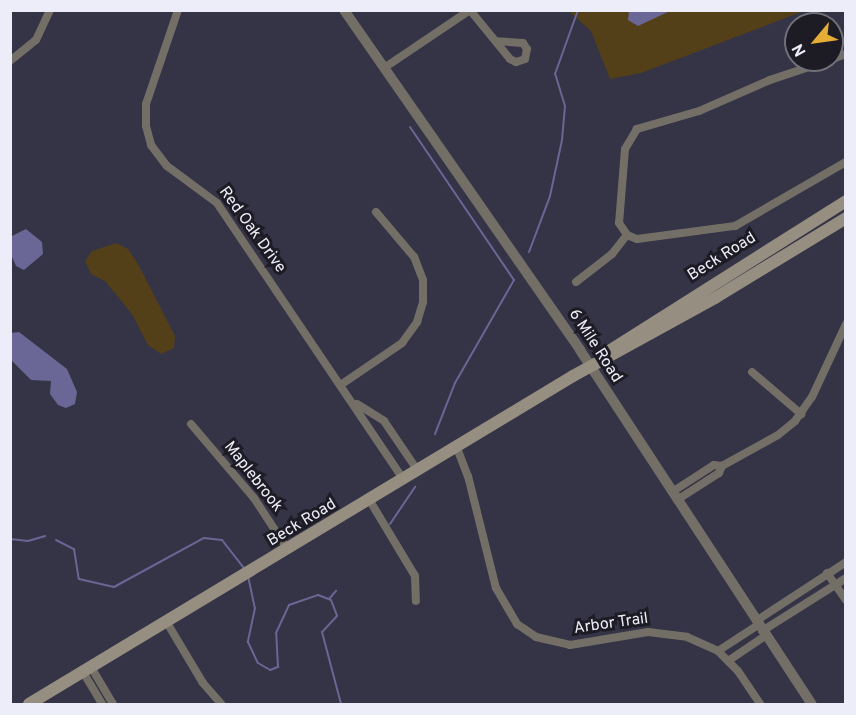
<!DOCTYPE html>
<html>
<head>
<meta charset="utf-8">
<style>
  body { margin:0 }
  #map { position:relative; width:856px; height:715px; overflow:hidden; background:#353346; font-family:Overpass,sans-serif }
  div>[style] { position:absolute }
  .green>* { inset:0; background:#544018 }
  .water>* { inset:0; background:#6a6695 }
  .stream>* { height:2px; margin:-1px; padding:0 1px; transform-origin:1px; border-radius:1px; background:#6a6695 }
  .minor>* { height:8px; margin:-4px; padding:0 4px; transform-origin:4px; border-radius:4px; background:#746f66 }
  .tertiary>* { height:10px; margin:-5px; padding:0 5px; transform-origin:5px; border-radius:5px; background:#746f66 }
  .secondary>* { height:12px; margin:-6px; padding:0 6px; transform-origin:6px; border-radius:6px; background:#968e80 }
  span { translate:-50% -50%; white-space:nowrap; text-align:center; line-height:1.15; -webkit-text-stroke:6px #1d1c25; paint-order:stroke }
  .street-label { font-size:16px; color:#ededf9 }
  .frame { position:absolute; inset:0; border:12px solid #ededf9; pointer-events:none }
  .north { position:absolute; left:784px; top:12px; width:60px; height:60px; box-sizing:border-box; background:#1d1c25; border:2px solid #70707a; border-radius:50%; rotate:241deg; font-size:16px; font-weight:700; line-height:24px; text-align:center; color:#ededf9 }
  .north::after { content:''; display:block; margin:auto; width:21px; height:27px; background:#e5ad36; clip-path:polygon(50% 0,100% 100%,50% 72%,0 100%) }
</style>
</head>
<body>
<div id="map">
  <div class="green">
    <i style="clip-path:polygon(569px 11px,804px 11px,641px 73px,610px 79px,591px 31px)"></i>
    <i style="clip-path:polygon(116px 243px,128px 249px,138px 264px,175px 336px,174px 348px,161px 354px,148px 345px,132px 314px,105px 281px,91px 274px,85px 261px,92px 251px)"></i>
  </div>
  <div class="water">
    <i style="clip-path:polygon(629px 11px,629px 10px,670px 11px,638px 26px,628px 20px)"></i>
    <i style="clip-path:polygon(26px 229px,42px 242px,43px 254px,24px 270px,16px 266px,11px 255px,10px 237px)"></i>
    <i style="clip-path:polygon(19px 332px,67px 369px,77px 392px,75px 404px,66px 408px,58px 405px,50px 394px,51px 381px,31px 380px,11px 360px,11px 333px)"></i>
  </div>
  <div class="stream">
    <i style="left:410px;top:127px;width:185px;rotate:55.8deg"></i>
    <i style="left:514px;top:280px;width:119px;rotate:119.8deg"></i>
    <i style="left:455px;top:383px;width:55px;rotate:111.4deg"></i>
    <i style="left:529px;top:252px;width:60px;rotate:-69.4deg"></i>
    <i style="left:550px;top:196px;width:57px;rotate:-77.9deg"></i>
    <i style="left:562px;top:140px;width:34px;rotate:-85deg"></i>
    <i style="left:565px;top:106px;width:34px;rotate:-107deg"></i>
    <i style="left:555px;top:74px;width:68px;rotate:-70.2deg"></i>
    <i style="left:390px;top:524px;width:45px;rotate:-56deg"></i>
    <i style="left:10px;top:539px;width:18px;rotate:6deg"></i>
    <i style="left:28px;top:541px;width:18px;rotate:-16deg"></i>
    <i style="left:56px;top:540px;width:20px;rotate:27deg"></i>
    <i style="left:74px;top:549px;width:30px;rotate:81deg"></i>
    <i style="left:79px;top:579px;width:36px;rotate:13deg"></i>
    <i style="left:114px;top:587px;width:102px;rotate:-28.6deg"></i>
    <i style="left:204px;top:538px;width:18px;rotate:6deg"></i>
    <i style="left:222px;top:540px;width:36px;rotate:52deg"></i>
    <i style="left:248px;top:576px;width:33px;rotate:78deg"></i>
    <i style="left:255px;top:608px;width:35px;rotate:102deg"></i>
    <i style="left:248px;top:642px;width:23px;rotate:65deg"></i>
    <i style="left:258px;top:663px;width:14px;rotate:30deg"></i>
    <i style="left:270px;top:670px;width:9px;rotate:-21deg"></i>
    <i style="left:278px;top:667px;width:34px;rotate:-93deg"></i>
    <i style="left:276px;top:633px;width:31px;rotate:-65deg"></i>
    <i style="left:289px;top:605px;width:31px;rotate:-19deg"></i>
    <i style="left:318px;top:595px;width:14px;rotate:21deg"></i>
    <i style="left:331px;top:600px;width:17px;rotate:69deg"></i>
    <i style="left:337px;top:616px;width:22px;rotate:133deg"></i>
    <i style="left:322px;top:632px;width:74px;rotate:75.2deg"></i>
    <i style="left:329px;top:599px;width:11px;rotate:-49deg"></i>
  </div>
  <div class="minor">
    <i style="left:178px;top:10px;width:99px;rotate:108.8deg"></i>
    <i style="left:146px;top:104px;width:22px;rotate:90deg"></i>
    <i style="left:146px;top:126px;width:20px;rotate:75deg"></i>
    <i style="left:151px;top:145px;width:26px;rotate:53deg"></i>
    <i style="left:167px;top:166px;width:62px;rotate:36.5deg"></i>
    <i style="left:217px;top:203px;width:334px;rotate:56deg"></i>
    <i style="left:470px;top:10px;width:63px;rotate:50.8deg"></i>
    <i style="left:510px;top:59px;width:7px;rotate:27deg"></i>
    <i style="left:516px;top:62px;width:9px;rotate:-18deg"></i>
    <i style="left:525px;top:59px;width:10px;rotate:-79deg"></i>
    <i style="left:527px;top:49px;width:7px;rotate:-124deg"></i>
    <i style="left:523px;top:43px;width:27px;rotate:-176deg"></i>
    <i style="left:832px;top:59px;width:15px;rotate:-20deg"></i>
    <i style="left:830px;top:60px;width:63px;rotate:161.6deg"></i>
    <i style="left:770px;top:80px;width:77px;rotate:156.4deg"></i>
    <i style="left:699px;top:111px;width:65px;rotate:163.8deg"></i>
    <i style="left:637px;top:129px;width:23px;rotate:121deg"></i>
    <i style="left:625px;top:149px;width:74px;rotate:94.6deg"></i>
    <i style="left:619px;top:223px;width:14px;rotate:56deg"></i>
    <i style="left:627px;top:235px;width:11px;rotate:22deg"></i>
    <i style="left:637px;top:239px;width:99px;rotate:-7.6deg"></i>
    <i style="left:735px;top:226px;width:128px;rotate:-30deg"></i>
    <i style="left:10px;top:61px;width:33px;rotate:-39deg"></i>
    <i style="left:36px;top:40px;width:33px;rotate:-65deg"></i>
    <i style="left:384px;top:68px;width:104px;rotate:-34deg"></i>
    <i style="left:576px;top:282px;width:46px;rotate:-37.9deg"></i>
    <i style="left:612px;top:254px;width:24px;rotate:-52deg"></i>
    <i style="left:752px;top:372px;width:65px;rotate:40.6deg"></i>
    <i style="left:342px;top:384px;width:73px;rotate:-34.3deg"></i>
    <i style="left:402px;top:343px;width:26px;rotate:-54deg"></i>
    <i style="left:417px;top:322px;width:21px;rotate:-73deg"></i>
    <i style="left:423px;top:302px;width:22px;rotate:-90deg"></i>
    <i style="left:423px;top:280px;width:25px;rotate:-111deg"></i>
    <i style="left:414px;top:257px;width:59px;rotate:-130.2deg"></i>
    <i style="left:357px;top:404px;width:32px;rotate:32deg"></i>
    <i style="left:384px;top:421px;width:60px;rotate:55.8deg"></i>
    <i style="left:191px;top:424px;width:97px;rotate:49.6deg"></i>
    <i style="left:254px;top:498px;width:62px;rotate:56.8deg"></i>
    <i style="left:457px;top:448px;width:30px;rotate:69deg"></i>
    <i style="left:468px;top:476px;width:115px;rotate:76deg"></i>
    <i style="left:496px;top:588px;width:42px;rotate:59.7deg"></i>
    <i style="left:517px;top:624px;width:23px;rotate:34deg"></i>
    <i style="left:536px;top:637px;width:35px;rotate:13deg"></i>
    <i style="left:570px;top:645px;width:79px;rotate:-9.5deg"></i>
    <i style="left:648px;top:632px;width:39px;rotate:7deg"></i>
    <i style="left:687px;top:637px;width:34px;rotate:24deg"></i>
    <i style="left:718px;top:651px;width:28px;rotate:45deg"></i>
    <i style="left:738px;top:671px;width:40px;rotate:56deg"></i>
    <i style="left:672px;top:492px;width:50px;rotate:-32.7deg"></i>
    <i style="left:714px;top:465px;width:8px;rotate:7deg"></i>
    <i style="left:722px;top:466px;width:64px;rotate:-29deg"></i>
    <i style="left:778px;top:435px;width:22px;rotate:-39deg"></i>
    <i style="left:795px;top:421px;width:29px;rotate:-55deg"></i>
    <i style="left:812px;top:397px;width:81px;rotate:-65deg"></i>
    <i style="left:677px;top:500px;width:50px;rotate:-32.7deg"></i>
    <i style="left:719px;top:473px;width:8px;rotate:-67deg"></i>
    <i style="left:370px;top:501px;width:87px;rotate:59deg"></i>
    <i style="left:415px;top:576px;width:25px;rotate:88deg"></i>
    <i style="left:827px;top:573px;width:33px;rotate:55deg"></i>
    <i style="left:166px;top:621px;width:72px;rotate:59.2deg"></i>
    <i style="left:203px;top:683px;width:28px;rotate:49deg"></i>
    <i style="left:756px;top:621px;width:108px;rotate:-33.2deg"></i>
    <i style="left:762px;top:631px;width:99px;rotate:-32.2deg"></i>
    <i style="left:718px;top:651px;width:48px;rotate:-33deg"></i>
    <i style="left:728px;top:661px;width:45px;rotate:-34deg"></i>
    <i style="left:91px;top:667px;width:43px;rotate:59.3deg"></i>
    <i style="left:83px;top:672px;width:37px;rotate:59deg"></i>
  </div>
  <div class="tertiary">
    <i style="left:344px;top:10px;width:414px;rotate:55.2deg"></i>
    <i style="left:580px;top:350px;width:423px;rotate:56.8deg"></i>
  </div>
  <div class="secondary">
    <i style="left:601px;top:356px;width:290px;rotate:-32.3deg"></i>
    <i style="left:29px;top:704px;width:635px;rotate:-31.09deg"></i>
    <i style="left:573px;top:376px;width:162px;rotate:-28.8deg"></i>
    <i style="left:715px;top:298px;width:153px;rotate:-31.4deg"></i>
  </div>
  <div class="street-label">
    <span style="left:252px;top:230px;rotate:54deg">Red Oak Drive</span>
    <span style="left:722px;top:257px;rotate:-32deg">Beck Road</span>
    <span style="left:595px;top:346px;rotate:57deg">6 Mile Road</span>
    <span style="left:253px;top:477px;rotate:52deg">Maplebrook</span>
    <span style="left:302px;top:523px;rotate:-31deg">Beck Road</span>
    <span style="left:611px;top:624px;rotate:-8deg">Arbor Trail</span>
  </div>
  <div class="frame"></div>
  <div class="north">N</div>
</div>
</body>
</html>
